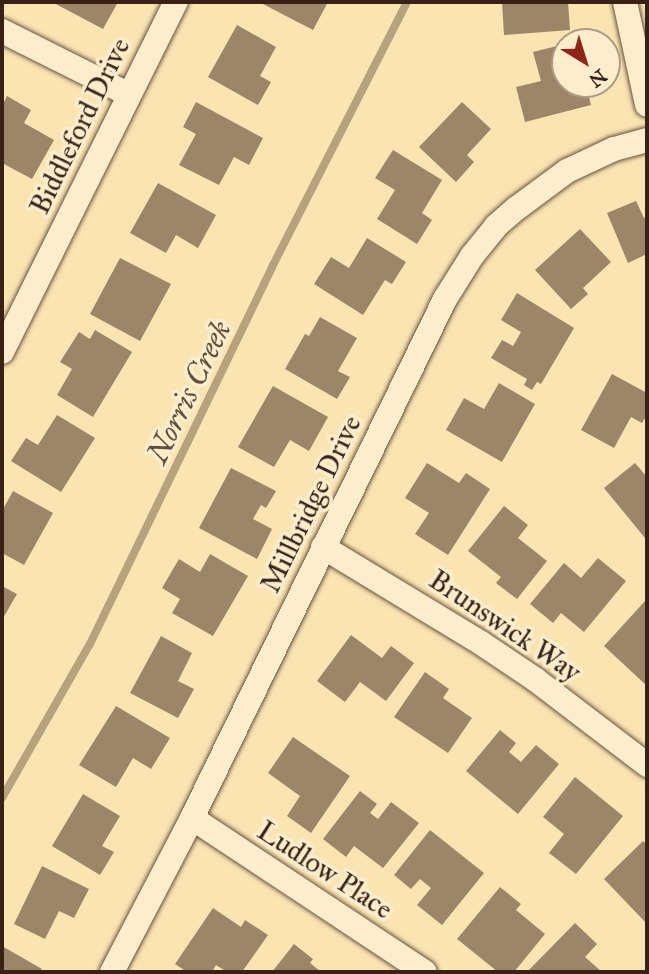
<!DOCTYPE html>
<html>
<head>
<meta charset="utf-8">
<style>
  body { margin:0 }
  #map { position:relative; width:649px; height:974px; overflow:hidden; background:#fae4b2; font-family:"IM FELL Great Primer",serif }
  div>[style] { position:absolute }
  .stream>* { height:8px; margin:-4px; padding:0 4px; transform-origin:4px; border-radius:4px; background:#b8a27d }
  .building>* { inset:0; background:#9d8668 }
  .roads { filter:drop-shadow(0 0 2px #69523e) drop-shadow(0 0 2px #69523e) }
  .minor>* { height:24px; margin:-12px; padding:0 12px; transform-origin:12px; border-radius:12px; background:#fcedcd }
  span { translate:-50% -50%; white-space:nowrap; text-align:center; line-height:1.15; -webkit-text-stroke:7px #fcedcd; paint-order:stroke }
  .street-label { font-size:28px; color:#392117 }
  .water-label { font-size:30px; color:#654e3b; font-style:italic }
  .frame { position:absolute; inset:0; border:4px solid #392117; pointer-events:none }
  .north { position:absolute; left:551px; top:28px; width:70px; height:70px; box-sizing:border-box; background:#fcedcd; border:2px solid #ae9b84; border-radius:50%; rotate:142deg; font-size:19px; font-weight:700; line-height:28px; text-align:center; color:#392117 }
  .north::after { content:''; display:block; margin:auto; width:24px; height:32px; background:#8f2418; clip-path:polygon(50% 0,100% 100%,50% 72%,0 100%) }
</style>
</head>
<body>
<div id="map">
  <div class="stream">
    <i style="left:2px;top:798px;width:177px;rotate:-60.3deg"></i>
    <i style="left:90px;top:644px;width:419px;rotate:-64.2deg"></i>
    <i style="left:272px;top:267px;width:297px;rotate:-63deg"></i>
  </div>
  <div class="building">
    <i style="clip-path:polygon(52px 2px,118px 2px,103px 29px)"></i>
    <i style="clip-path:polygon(259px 2px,328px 2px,313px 30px)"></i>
    <i style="clip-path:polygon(502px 2px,568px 2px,570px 30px,504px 35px)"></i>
    <i style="clip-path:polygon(237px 25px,276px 47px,260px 76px,271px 82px,258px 105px,208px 77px)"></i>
    <i style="clip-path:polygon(565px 44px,565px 84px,586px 84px,591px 105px,525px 122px,516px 87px,541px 81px,533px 52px)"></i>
    <i style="clip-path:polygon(7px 96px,31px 110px,24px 123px,54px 140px,32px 179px,2px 163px,2px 106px)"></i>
    <i style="clip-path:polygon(196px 102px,263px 138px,249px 165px,234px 157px,219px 185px,179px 165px,196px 134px,183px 127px)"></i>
    <i style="clip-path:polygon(462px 102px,491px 129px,467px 155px,474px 162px,456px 182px,419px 147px)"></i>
    <i style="clip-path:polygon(393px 150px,442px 180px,422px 213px,432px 220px,417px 244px,377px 219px,395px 190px,375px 178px)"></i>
    <i style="clip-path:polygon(158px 183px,216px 215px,198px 248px,176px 235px,166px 253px,130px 233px)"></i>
    <i style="clip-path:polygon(636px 201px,644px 218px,647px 216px,647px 254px,628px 263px,607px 213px)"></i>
    <i style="clip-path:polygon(580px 229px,611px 262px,583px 288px,588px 294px,571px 309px,535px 270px)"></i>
    <i style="clip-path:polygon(367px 238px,406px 262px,392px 284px,385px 280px,363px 315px,314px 284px,331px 257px,349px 268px)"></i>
    <i style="clip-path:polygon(120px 258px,171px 284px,140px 341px,90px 314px)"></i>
    <i style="clip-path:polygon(517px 293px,574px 328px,541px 384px,537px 382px,532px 390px,524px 385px,527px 379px,491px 358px,502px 340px,513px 346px,521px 332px,501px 320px)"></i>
    <i style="clip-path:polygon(320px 317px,357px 338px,338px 371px,350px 377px,337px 399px,285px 369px,305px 334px,309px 336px)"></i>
    <i style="clip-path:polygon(95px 330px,132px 352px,93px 417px,57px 395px,72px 369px,60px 362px,79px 332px,90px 339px)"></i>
    <i style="clip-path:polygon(612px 374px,647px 393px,647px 415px,642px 423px,631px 417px,614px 448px,581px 430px)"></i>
    <i style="clip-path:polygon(499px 383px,535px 404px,502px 462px,446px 430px,464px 398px,484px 409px)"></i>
    <i style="clip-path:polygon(273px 386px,328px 417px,309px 451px,290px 440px,274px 467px,238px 447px)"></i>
    <i style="clip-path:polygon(57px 415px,95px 438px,61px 492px,11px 461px,26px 438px,38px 445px)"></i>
    <i style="clip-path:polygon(427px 463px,459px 483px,466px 473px,490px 489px,448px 555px,415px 534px,429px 513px,405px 498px)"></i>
    <i style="clip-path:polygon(635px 463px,647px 477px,647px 536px,645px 538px,604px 488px)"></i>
    <i style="clip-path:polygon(231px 468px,276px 491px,266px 508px,261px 505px,253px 519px,272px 529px,257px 559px,199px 528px)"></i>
    <i style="clip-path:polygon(13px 491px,53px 513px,24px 565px,2px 553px,2px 511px)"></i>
    <i style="clip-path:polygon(504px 506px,528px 525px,518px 538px,547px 561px,517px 599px,496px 583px,501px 577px,468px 551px)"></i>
    <i style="clip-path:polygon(210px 554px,248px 576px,213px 636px,172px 613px,180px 599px,162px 588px,179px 559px,200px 572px)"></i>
    <i style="clip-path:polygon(598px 558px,626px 581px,584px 632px,561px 613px,553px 623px,530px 604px,564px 563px,581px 578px)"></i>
    <i style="clip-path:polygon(2px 586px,17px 594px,2px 620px)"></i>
    <i style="clip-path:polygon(645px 601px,647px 603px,647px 686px,604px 646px)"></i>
    <i style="clip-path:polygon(351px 635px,382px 658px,391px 646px,414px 663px,386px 701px,360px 682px,345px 702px,317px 681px)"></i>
    <i style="clip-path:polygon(161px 636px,192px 653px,178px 681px,194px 689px,178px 718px,130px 693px)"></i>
    <i style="clip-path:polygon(425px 672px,449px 689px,443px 698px,472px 718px,448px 753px,394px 717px)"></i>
    <i style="clip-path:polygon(116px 706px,170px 738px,151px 769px,133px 758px,116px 787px,79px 765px)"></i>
    <i style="clip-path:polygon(500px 730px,516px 743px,509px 752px,521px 762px,536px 745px,559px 764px,518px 814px,466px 771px)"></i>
    <i style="clip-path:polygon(293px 737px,350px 776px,311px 833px,287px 816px,300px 796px,268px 773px)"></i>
    <i style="clip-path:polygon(575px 777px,623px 816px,576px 874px,549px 853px,564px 834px,543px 817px)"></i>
    <i style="clip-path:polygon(360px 791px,377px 804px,370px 813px,378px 819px,391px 802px,419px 823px,383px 868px,354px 846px,346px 857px,323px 839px)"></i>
    <i style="clip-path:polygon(83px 794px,120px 816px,102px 846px,114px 852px,100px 875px,52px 846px)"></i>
    <i style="clip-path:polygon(430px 830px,484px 873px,442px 925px,417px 905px,431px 888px,420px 879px,411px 889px,394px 875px)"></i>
    <i style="clip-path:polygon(643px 841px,647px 845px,647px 924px,604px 879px)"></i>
    <i style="clip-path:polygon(42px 866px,89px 889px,74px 918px,59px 911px,45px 939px,14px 924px)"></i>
    <i style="clip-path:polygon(500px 887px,521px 904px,516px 910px,545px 934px,514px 972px,498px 972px,457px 939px)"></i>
    <i style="clip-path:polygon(213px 908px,241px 927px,245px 920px,268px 935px,242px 972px,227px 972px,216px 965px,212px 972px,187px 972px,175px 964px)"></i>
    <i style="clip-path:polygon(575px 923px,597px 944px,585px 957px,602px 972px,527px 972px)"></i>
    <i style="clip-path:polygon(294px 944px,313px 959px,310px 963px,321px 972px,272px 972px)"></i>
    <i style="clip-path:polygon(2px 946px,42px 969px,40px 972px,2px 972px)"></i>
  </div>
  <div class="roads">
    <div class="minor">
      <i style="left:625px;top:2px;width:105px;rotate:77.9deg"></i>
      <i style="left:2px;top:31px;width:141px;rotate:26.6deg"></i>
      <i style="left:2px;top:352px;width:391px;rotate:-63.6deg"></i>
      <i style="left:323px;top:547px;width:185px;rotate:31.3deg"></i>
      <i style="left:481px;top:643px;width:66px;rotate:33.9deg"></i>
      <i style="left:536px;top:680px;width:140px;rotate:37.4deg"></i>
      <i style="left:192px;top:818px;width:279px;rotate:33.5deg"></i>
      <i style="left:112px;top:972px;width:174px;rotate:-62.5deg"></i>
      <i style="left:192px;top:818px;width:577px;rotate:-64.01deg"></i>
      <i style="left:445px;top:299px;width:51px;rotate:-57.9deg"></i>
      <i style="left:472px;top:256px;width:38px;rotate:-51deg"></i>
      <i style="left:496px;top:226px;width:28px;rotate:-41deg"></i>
      <i style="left:517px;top:208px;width:62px;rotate:-36.5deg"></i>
      <i style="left:567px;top:171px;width:52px;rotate:-25.1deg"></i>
      <i style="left:614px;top:149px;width:34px;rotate:-15deg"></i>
    </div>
  </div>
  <div class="street-label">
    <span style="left:80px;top:126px;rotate:-64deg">Biddleford Drive</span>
    <span style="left:311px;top:504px;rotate:-64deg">Millbridge Drive</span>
    <span style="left:505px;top:626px;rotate:34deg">Brunswick Way</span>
    <span style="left:325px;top:870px;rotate:33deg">Ludlow Place</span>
  </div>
  <div class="water-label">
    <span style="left:189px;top:392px;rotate:-64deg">Norris Creek</span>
  </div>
  <div class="frame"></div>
  <div class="north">N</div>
</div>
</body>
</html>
